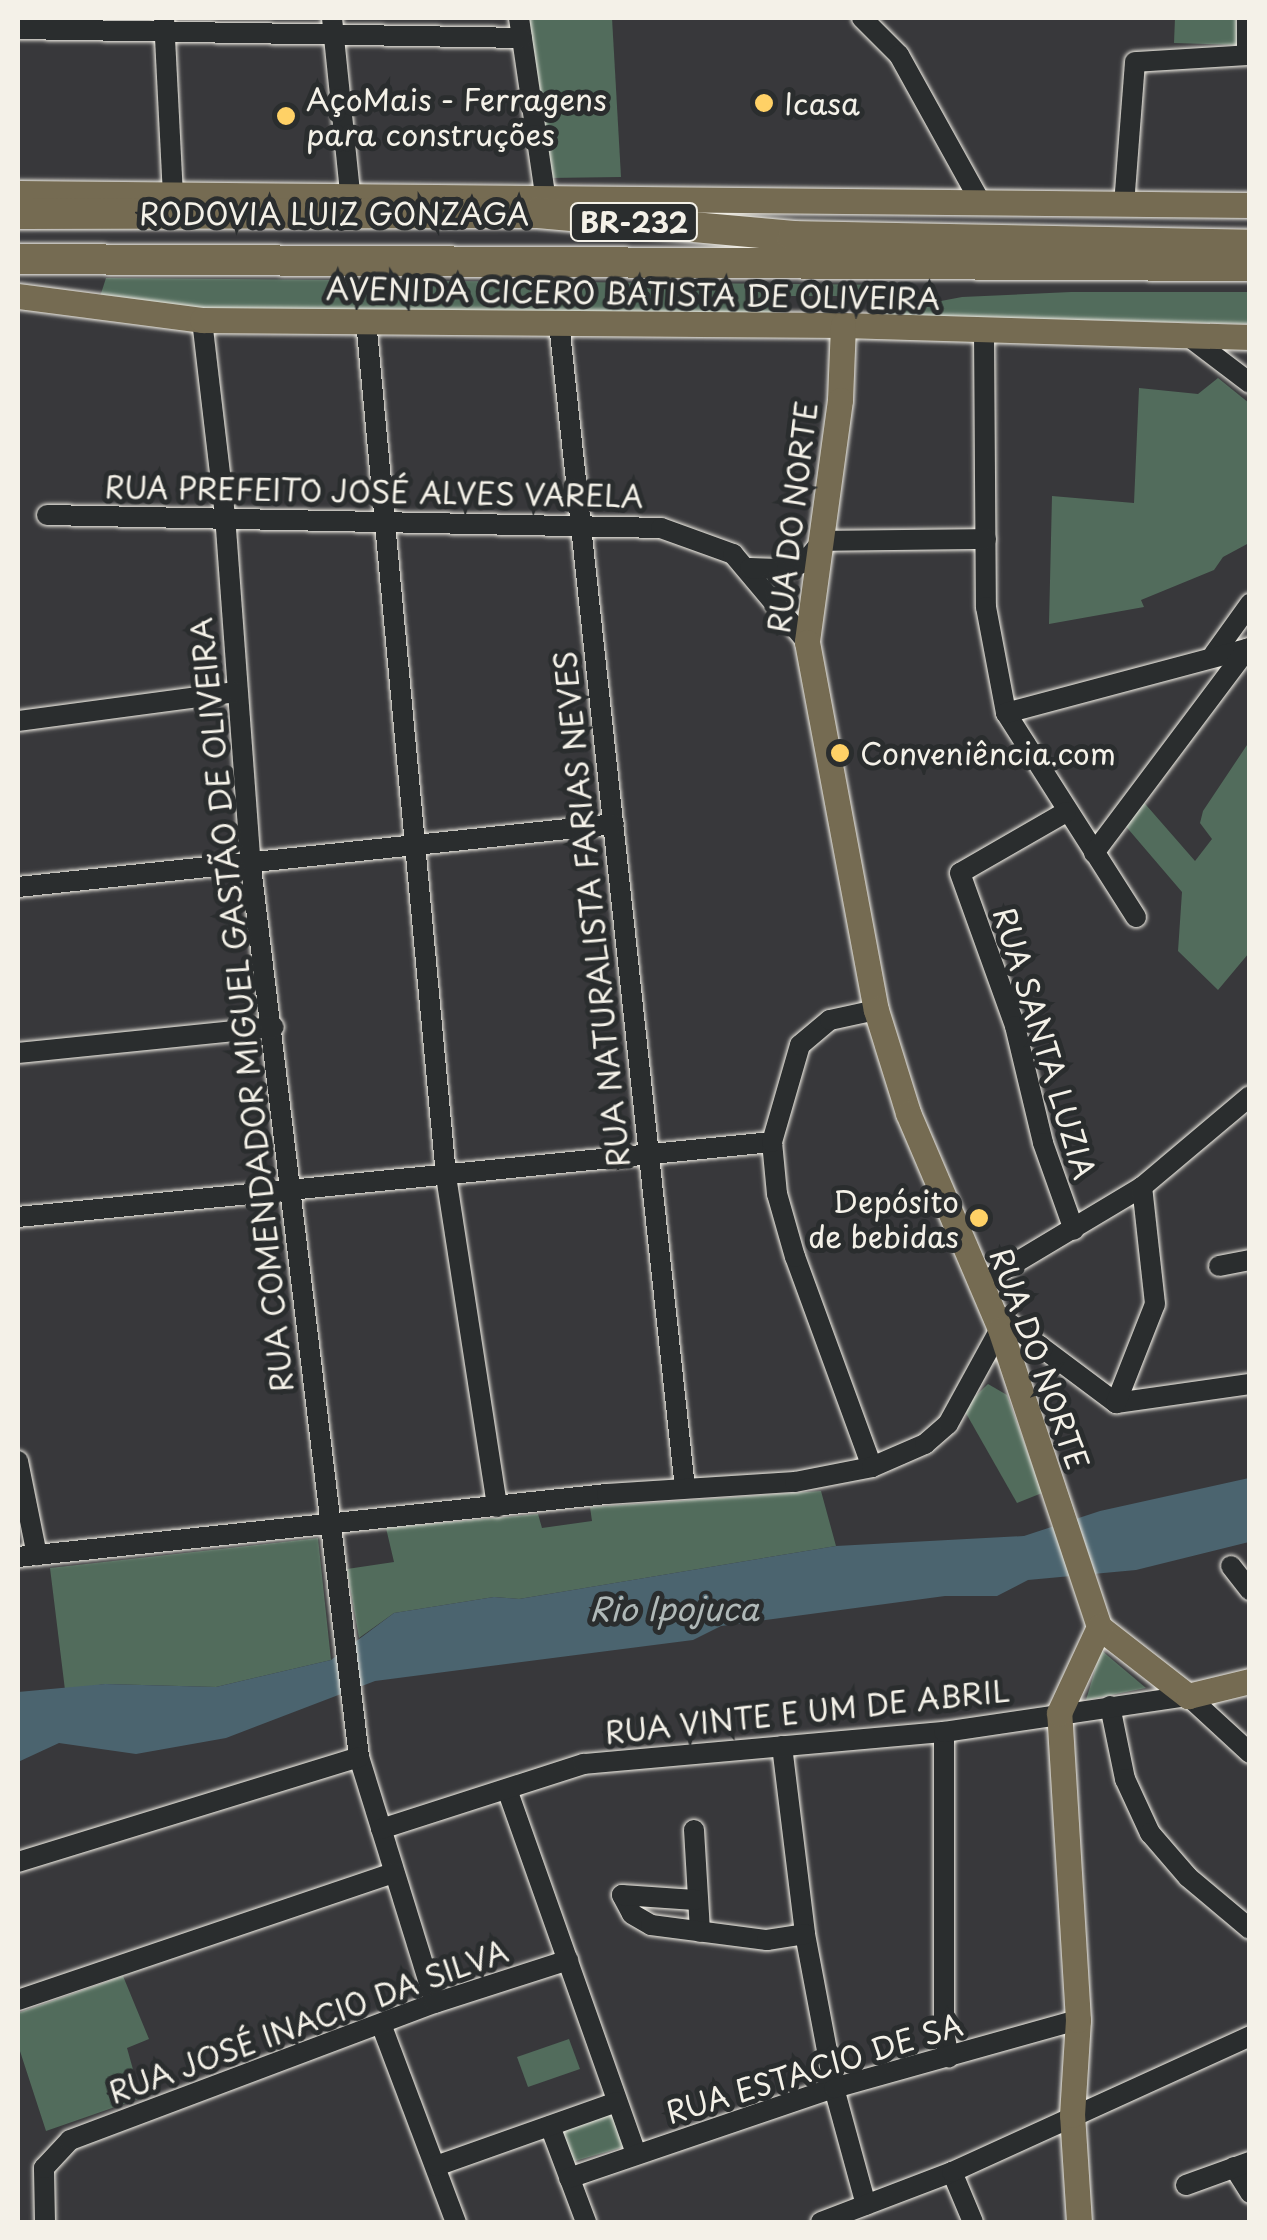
<!DOCTYPE html>
<html>
<head>
<meta charset="utf-8">
<style>
  body { margin:0 }
  #map { position:relative; width:1267px; height:2240px; overflow:hidden; background:#38383b; font-family:"Playpen Sans",sans-serif }
  div>[style] { position:absolute }
  .green>* { inset:0; background:#526c5c }
  .water>* { inset:0; background:#4b646f }
  .roads { filter:drop-shadow(0 0 2px #f4f1e8) drop-shadow(0 0 2px #f4f1e8) }
  .minor>* { height:20px; margin:-10px; padding:0 10px; transform-origin:10px; border-radius:10px; background:#2a2d2e }
  .major>* { height:25px; margin:-12.5px; padding:0 12.5px; transform-origin:12.5px; border-radius:12.5px; background:#756b52 }
  .highway>* { height:30px; margin:-15px; padding:0 15px; transform-origin:15px; border-radius:15px; background:#756b52 }
  .dots>* { width:28px; height:28px; translate:-50% -50%; box-sizing:border-box; border:5px solid #2a2d2e; border-radius:50% }
  span { translate:-50% -50%; white-space:nowrap; text-align:center; line-height:1.15; -webkit-text-stroke:10px #2a2d2e; paint-order:stroke }
  .shield-label span { padding:2px 8px; background:#2a2d2e; border:2px solid; border-radius:8px; -webkit-text-stroke-width:0 }
  .shield-label { font-size:28px; color:#f4f1e8; font-weight:700 }
  .poi-label { font-size:30px; color:#f4f1e8 }
  .left { translate:0 -50%; text-align:left }
  .right { translate:-100% -50%; text-align:right }
  .street-label { font-size:30px; color:#f4f1e8 }
  .water-label { font-size:32px; color:#b0b9b8; font-style:italic }
  .frame { position:absolute; inset:0; border:20px solid #f4f1e8; pointer-events:none }
</style>
</head>
<body>
<div id="map">
  <div class="green">
    <i style="clip-path:polygon(529px 18px,612px 18px,621px 177px,548px 178px)"></i>
    <i style="clip-path:polygon(1175px 18px,1236px 18px,1237px 45px,1174px 43px)"></i>
    <i style="clip-path:polygon(106px 278px,908px 285px,898px 296px,778px 296px,776px 316px,96px 309px)"></i>
    <i style="clip-path:polygon(1071px 292px,1249px 292px,1249px 324px,867px 315px,962px 297px)"></i>
    <i style="clip-path:polygon(1218px 378px,1249px 403px,1249px 543px,1223px 557px,1214px 570px,1141px 600px,1144px 607px,1049px 624px,1052px 496px,1134px 503px,1139px 388px,1198px 394px)"></i>
    <i style="clip-path:polygon(1249px 742px,1249px 953px,1218px 990px,1178px 951px,1182px 892px,1123px 823px,1140px 798px,1195px 861px,1212px 839px,1200px 823px,1203px 811px)"></i>
    <i style="clip-path:polygon(988px 1384px,1007px 1395px,1042px 1493px,1017px 1503px,963px 1408px)"></i>
    <i style="clip-path:polygon(821px 1491px,836px 1546px,519px 1599px,494px 1597px,394px 1613px,359px 1638px,347px 1569px,394px 1562px,386px 1528px,538px 1514px,542px 1528px,592px 1521px,590px 1507px)"></i>
    <i style="clip-path:polygon(318px 1538px,331px 1660px,216px 1687px,105px 1684px,65px 1690px,50px 1568px)"></i>
    <i style="clip-path:polygon(1101px 1650px,1146px 1688px,1086px 1700px)"></i>
    <i style="clip-path:polygon(123px 1976px,149px 2039px,127px 2048px,141px 2098px,46px 2131px,18px 2045px,18px 2013px)"></i>
    <i style="clip-path:polygon(569px 2039px,580px 2069px,528px 2087px,517px 2057px)"></i>
    <i style="clip-path:polygon(612px 2109px,627px 2146px,572px 2162px,560px 2128px)"></i>
  </div>
  <div class="water">
    <i style="clip-path:polygon(1249px 1478px,1249px 1542px,1136px 1570px,1028px 1580px,997px 1596px,945px 1596px,721px 1626px,693px 1640px,375px 1681px,226px 1738px,136px 1754px,59px 1743px,18px 1762px,18px 1692px,105px 1684px,216px 1687px,331px 1660px,394px 1613px,494px 1597px,519px 1599px,836px 1546px,1024px 1536px,1100px 1511px)"></i>
  </div>
  <div class="roads">
    <div class="minor">
      <i style="left:164px;top:18px;width:176px;rotate:87.1deg"></i>
      <i style="left:332px;top:18px;width:176px;rotate:84.1deg"></i>
      <i style="left:519px;top:18px;width:178px;rotate:81.6deg"></i>
      <i style="left:862px;top:18px;width:52px;rotate:45deg"></i>
      <i style="left:899px;top:55px;width:171px;rotate:61deg"></i>
      <i style="left:1247px;top:18px;width:37px;rotate:90deg"></i>
      <i style="left:18px;top:29px;width:504px;rotate:1.02deg"></i>
      <i style="left:1124px;top:205px;width:143px;rotate:-85.6deg"></i>
      <i style="left:1135px;top:62px;width:115px;rotate:-3.5deg"></i>
      <i style="left:202px;top:320px;width:196px;rotate:83.3deg"></i>
      <i style="left:225px;top:515px;width:353px;rotate:85.8deg"></i>
      <i style="left:251px;top:867px;width:897px;rotate:83.08deg"></i>
      <i style="left:359px;top:1757px;width:257px;rotate:72.8deg"></i>
      <i style="left:366px;top:320px;width:860px;rotate:84.66deg"></i>
      <i style="left:446px;top:1176px;width:335px;rotate:81.2deg"></i>
      <i style="left:559px;top:323px;width:1172px;rotate:83.83deg"></i>
      <i style="left:984px;top:333px;width:274px;rotate:89.6deg"></i>
      <i style="left:986px;top:607px;width:108px;rotate:79.3deg"></i>
      <i style="left:1006px;top:713px;width:242px;rotate:57.5deg"></i>
      <i style="left:1188px;top:336px;width:78px;rotate:37.2deg"></i>
      <i style="left:47px;top:515px;width:614px;rotate:1.21deg"></i>
      <i style="left:661px;top:528px;width:77px;rotate:19.9deg"></i>
      <i style="left:733px;top:554px;width:115px;rotate:49.9deg"></i>
      <i style="left:750px;top:568px;width:37px;rotate:2deg"></i>
      <i style="left:787px;top:569px;width:19px;rotate:-21deg"></i>
      <i style="left:805px;top:562px;width:27px;rotate:-51deg"></i>
      <i style="left:822px;top:541px;width:164px;rotate:-0.7deg"></i>
      <i style="left:1214px;top:654px;width:62px;rotate:-54.2deg"></i>
      <i style="left:1006px;top:713px;width:253px;rotate:-14.9deg"></i>
      <i style="left:18px;top:721px;width:219px;rotate:-7.6deg"></i>
      <i style="left:1066px;top:812px;width:122px;rotate:150.1deg"></i>
      <i style="left:960px;top:873px;width:163px;rotate:70.2deg"></i>
      <i style="left:1015px;top:1026px;width:120px;rotate:76.5deg"></i>
      <i style="left:1043px;top:1143px;width:92px;rotate:70.4deg"></i>
      <i style="left:1094px;top:853px;width:256px;rotate:-53.1deg"></i>
      <i style="left:18px;top:887px;width:599px;rotate:-6.03deg"></i>
      <i style="left:18px;top:1053px;width:257px;rotate:-5.8deg"></i>
      <i style="left:18px;top:1217px;width:758px;rotate:-5.68deg"></i>
      <i style="left:1219px;top:1266px;width:32px;rotate:-11deg"></i>
      <i style="left:980px;top:1284px;width:189px;rotate:-30.9deg"></i>
      <i style="left:1142px;top:1187px;width:141px;rotate:-40.1deg"></i>
      <i style="left:993px;top:1311px;width:154px;rotate:36.8deg"></i>
      <i style="left:1116px;top:1403px;width:135px;rotate:-8.1deg"></i>
      <i style="left:1116px;top:1403px;width:106px;rotate:-68.5deg"></i>
      <i style="left:1155px;top:1304px;width:118px;rotate:-96.3deg"></i>
      <i style="left:18px;top:1461px;width:96px;rotate:78.6deg"></i>
      <i style="left:872px;top:1467px;width:224px;rotate:-110.1deg"></i>
      <i style="left:795px;top:1257px;width:66px;rotate:-105.9deg"></i>
      <i style="left:777px;top:1194px;width:52px;rotate:-95.5deg"></i>
      <i style="left:772px;top:1142px;width:101px;rotate:-73.9deg"></i>
      <i style="left:800px;top:1045px;width:39px;rotate:-40deg"></i>
      <i style="left:830px;top:1020px;width:47px;rotate:-12.3deg"></i>
      <i style="left:18px;top:1557px;width:592px;rotate:-6.11deg"></i>
      <i style="left:607px;top:1494px;width:188px;rotate:-3.7deg"></i>
      <i style="left:795px;top:1482px;width:78px;rotate:-11deg"></i>
      <i style="left:872px;top:1467px;width:58px;rotate:-23.5deg"></i>
      <i style="left:925px;top:1444px;width:30px;rotate:-41deg"></i>
      <i style="left:948px;top:1424px;width:108px;rotate:-61.3deg"></i>
      <i style="left:1231px;top:1566px;width:31px;rotate:52deg"></i>
      <i style="left:1110px;top:1706px;width:75px;rotate:78.4deg"></i>
      <i style="left:1125px;top:1779px;width:60px;rotate:65.2deg"></i>
      <i style="left:1150px;top:1833px;width:58px;rotate:49.2deg"></i>
      <i style="left:1188px;top:1877px;width:81px;rotate:40deg"></i>
      <i style="left:944px;top:1732px;width:299px;rotate:90deg"></i>
      <i style="left:944px;top:2031px;width:27px;rotate:80deg"></i>
      <i style="left:782px;top:1746px;width:189px;rotate:83deg"></i>
      <i style="left:805px;top:1934px;width:157px;rotate:79.3deg"></i>
      <i style="left:834px;top:2088px;width:121px;rotate:74.7deg"></i>
      <i style="left:508px;top:1792px;width:383px;rotate:70.5deg"></i>
      <i style="left:381px;top:1829px;width:213px;rotate:-17.8deg"></i>
      <i style="left:584px;top:1764px;width:361px;rotate:-5.1deg"></i>
      <i style="left:944px;top:1732px;width:247px;rotate:-8.4deg"></i>
      <i style="left:1188px;top:1696px;width:84px;rotate:42.6deg"></i>
      <i style="left:694px;top:1830px;width:102px;rotate:86.6deg"></i>
      <i style="left:18px;top:1862px;width:357px;rotate:-17.1deg"></i>
      <i style="left:622px;top:1895px;width:21px;rotate:62deg"></i>
      <i style="left:632px;top:1914px;width:22px;rotate:30deg"></i>
      <i style="left:651px;top:1925px;width:117px;rotate:7.4deg"></i>
      <i style="left:767px;top:1940px;width:38px;rotate:-9deg"></i>
      <i style="left:622px;top:1895px;width:73px;rotate:3.9deg"></i>
      <i style="left:18px;top:2000px;width:397px;rotate:-18.7deg"></i>
      <i style="left:381px;top:2024px;width:212px;rotate:69.3deg"></i>
      <i style="left:550px;top:2126px;width:103px;rotate:69.4deg"></i>
      <i style="left:436px;top:2166px;width:192px;rotate:-19.5deg"></i>
      <i style="left:1234px;top:2167px;width:31px;rotate:58deg"></i>
      <i style="left:952px;top:2172px;width:54px;rotate:67.2deg"></i>
      <i style="left:569px;top:2178px;width:280px;rotate:-18.8deg"></i>
      <i style="left:834px;top:2088px;width:253px;rotate:-15.6deg"></i>
      <i style="left:1186px;top:2185px;width:68px;rotate:-19.8deg"></i>
      <i style="left:45px;top:2222px;width:54px;rotate:-91.1deg"></i>
      <i style="left:44px;top:2168px;width:38px;rotate:-47deg"></i>
      <i style="left:70px;top:2140px;width:390px;rotate:-20.6deg"></i>
      <i style="left:435px;top:2003px;width:140px;rotate:-17.9deg"></i>
      <i style="left:821px;top:2222px;width:140px;rotate:-20.9deg"></i>
      <i style="left:952px;top:2172px;width:328px;rotate:-24.5deg"></i>
    </div>
    <div class="major">
      <i style="left:18px;top:193px;width:1232px;rotate:0.56deg"></i>
      <i style="left:18px;top:296px;width:186px;rotate:7.4deg"></i>
      <i style="left:202px;top:320px;width:641px;rotate:0.45deg"></i>
      <i style="left:843px;top:325px;width:407px;rotate:1.7deg"></i>
      <i style="left:843px;top:325px;width:75px;rotate:92.3deg"></i>
      <i style="left:840px;top:400px;width:244px;rotate:97.8deg"></i>
      <i style="left:807px;top:642px;width:374px;rotate:79.4deg"></i>
      <i style="left:876px;top:1010px;width:108px;rotate:72.7deg"></i>
      <i style="left:908px;top:1113px;width:235px;rotate:66.9deg"></i>
      <i style="left:1000px;top:1329px;width:314px;rotate:71.6deg"></i>
      <i style="left:1099px;top:1627px;width:113px;rotate:37.8deg"></i>
      <i style="left:1188px;top:1696px;width:64px;rotate:-13.6deg"></i>
      <i style="left:1079px;top:2222px;width:107px;rotate:-93.7deg"></i>
      <i style="left:1072px;top:2115px;width:95px;rotate:-86.4deg"></i>
      <i style="left:1078px;top:2020px;width:308px;rotate:-93.5deg"></i>
      <i style="left:1059px;top:1713px;width:95px;rotate:-65.1deg"></i>
    </div>
    <div class="highway">
      <i style="left:18px;top:214px;width:518px;rotate:-0.11deg"></i>
      <i style="left:536px;top:213px;width:258px;rotate:5.1deg"></i>
      <i style="left:793px;top:236px;width:457px;rotate:1.1deg"></i>
      <i style="left:18px;top:259px;width:1232px;rotate:0.33deg"></i>
    </div>
  </div>
  <div class="dots">
    <i style="left:764px;top:103px;background:#ffd166"></i>
    <i style="left:286px;top:116px;background:#ffd166"></i>
    <i style="left:840px;top:753px;background:#ffd166"></i>
    <i style="left:979px;top:1218px;background:#ffd166"></i>
  </div>
  <div class="shield-label">
    <span style="left:634px;top:222px">BR-232</span>
  </div>
  <div class="poi-label">
    <span class="left" style="left:306px;top:116px">AçoMais - Ferragens<br>para construções</span>
    <span class="left" style="left:784px;top:103px">Icasa</span>
    <span class="left" style="left:860px;top:753px">Conveniência.com</span>
    <span class="right" style="left:959px;top:1218px">Depósito<br>de bebidas</span>
  </div>
  <div class="street-label">
    <span style="left:334px;top:213px">RODOVIA LUIZ GONZAGA</span>
    <span style="left:633px;top:293px;rotate:1deg">AVENIDA CICERO BATISTA DE OLIVEIRA</span>
    <span style="left:374px;top:491px;rotate:1deg">RUA PREFEITO JOSÉ ALVES VARELA</span>
    <span style="left:792px;top:517px;rotate:-83deg">RUA DO NORTE</span>
    <span style="left:591px;top:909px;rotate:-96deg">RUA NATURALISTA FARIAS NEVES</span>
    <span style="left:241px;top:1005px;rotate:-96deg">RUA COMENDADOR MIGUEL GASTÃO DE OLIVEIRA</span>
    <span style="left:1045px;top:1043px;rotate:73deg">RUA SANTA LUZIA</span>
    <span style="left:1040px;top:1359px;rotate:70deg">RUA DO NORTE</span>
    <span style="left:807px;top:1711px;rotate:-6deg">RUA VINTE E UM DE ABRIL</span>
    <span style="left:308px;top:2021px;rotate:-20deg">RUA JOSÉ INACIO DA SILVA</span>
    <span style="left:814px;top:2068px;rotate:-17deg">RUA ESTACIO DE SA</span>
  </div>
  <div class="water-label">
    <span style="left:674px;top:1608px">Rio Ipojuca</span>
  </div>
  <div class="frame"></div>
</div>
</body>
</html>
